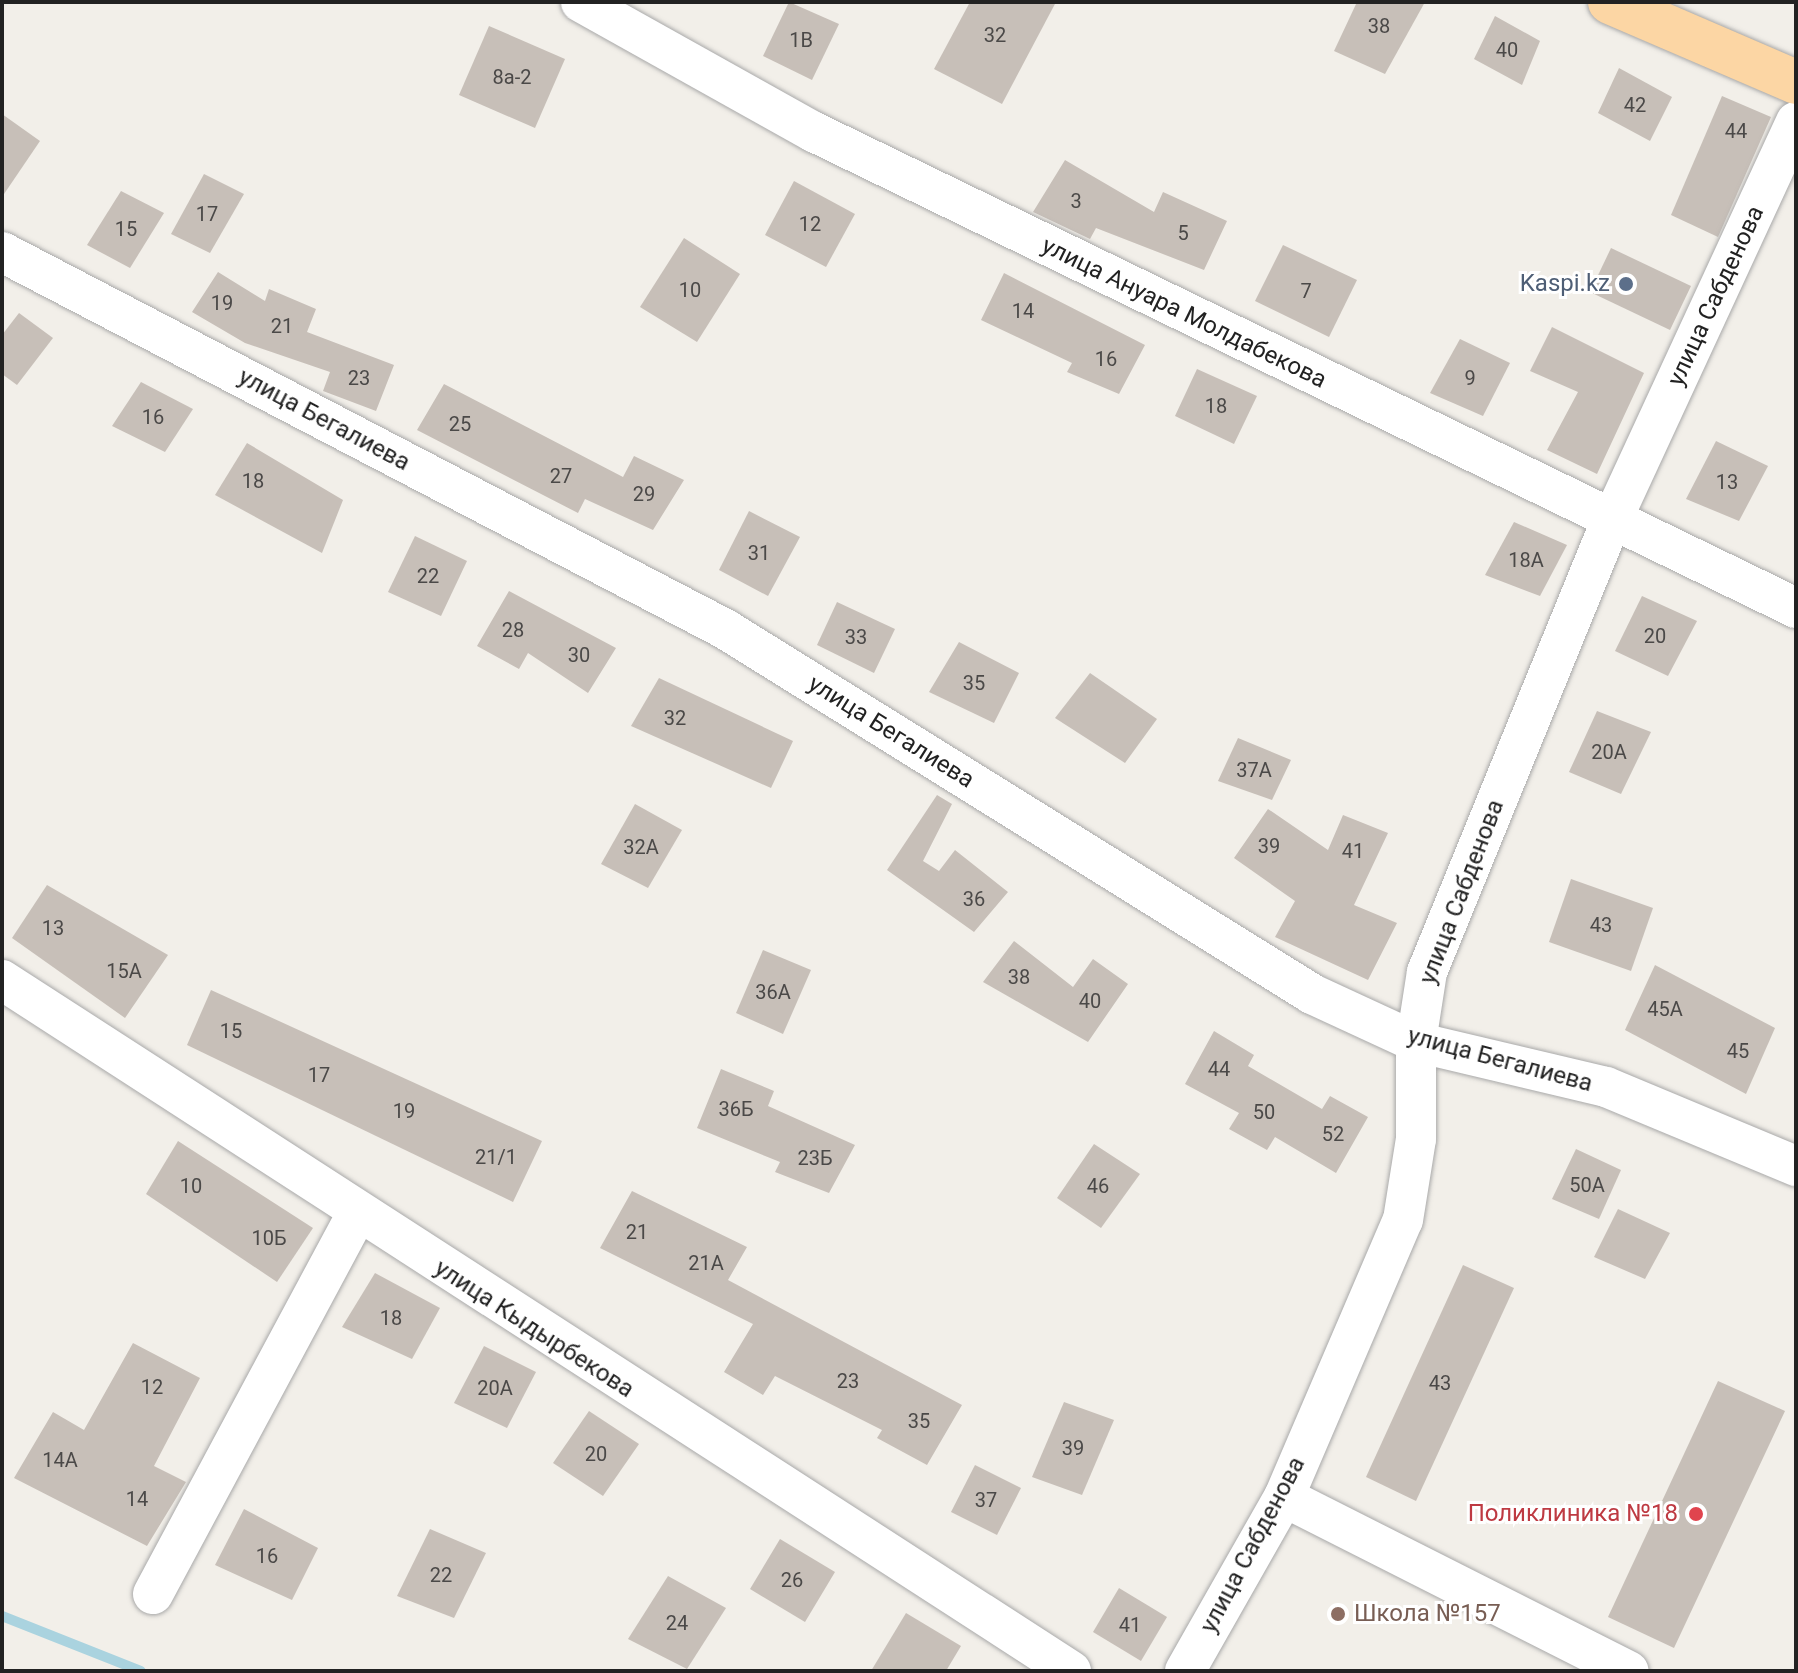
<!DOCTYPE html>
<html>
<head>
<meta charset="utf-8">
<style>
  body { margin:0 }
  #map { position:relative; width:1798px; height:1673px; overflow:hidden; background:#f2efe9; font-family:Roboto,sans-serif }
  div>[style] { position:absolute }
  .stream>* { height:10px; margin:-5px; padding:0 5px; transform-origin:5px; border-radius:5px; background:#aad3df }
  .building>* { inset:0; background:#c7bfb8 }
  .roads { filter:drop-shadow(0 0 2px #a9a9a9) drop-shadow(0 0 2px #a9a9a9) }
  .minor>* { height:40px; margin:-20px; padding:0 20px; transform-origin:20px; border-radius:20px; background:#fff }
  .major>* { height:44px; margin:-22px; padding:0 22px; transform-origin:22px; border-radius:22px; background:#fcd6a4 }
  .dots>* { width:22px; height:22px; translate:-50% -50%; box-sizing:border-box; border:4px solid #fff; border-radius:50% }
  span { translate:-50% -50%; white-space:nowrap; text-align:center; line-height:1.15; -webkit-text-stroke:6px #fff; paint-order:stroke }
  .number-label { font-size:20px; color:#4b4948 }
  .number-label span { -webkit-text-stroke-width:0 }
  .service-label { font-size:24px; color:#4e5e75 }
  .right { translate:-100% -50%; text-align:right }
  .street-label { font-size:24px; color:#222 }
  .health-label { font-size:24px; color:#be3a42 }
  .education-label { font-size:24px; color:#785e54 }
  .left { translate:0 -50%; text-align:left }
  .frame { position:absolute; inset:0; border:4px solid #222; pointer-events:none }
</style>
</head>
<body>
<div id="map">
  <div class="stream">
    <i style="left:2px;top:1616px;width:149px;rotate:21.6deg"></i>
  </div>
  <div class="building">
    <i style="clip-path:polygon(789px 2px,839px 24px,812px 80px,763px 56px)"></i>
    <i style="clip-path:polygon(970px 2px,1056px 2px,1002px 104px,934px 69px)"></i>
    <i style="clip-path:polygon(1357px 2px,1425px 2px,1385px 74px,1334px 51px)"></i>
    <i style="clip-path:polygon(1495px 16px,1540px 41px,1522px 85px,1474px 59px)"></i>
    <i style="clip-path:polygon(489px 26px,565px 59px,535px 128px,459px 95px)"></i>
    <i style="clip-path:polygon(1619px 68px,1672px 97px,1650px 141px,1598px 113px)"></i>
    <i style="clip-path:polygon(1722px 96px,1771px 117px,1718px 237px,1671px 215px)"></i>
    <i style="clip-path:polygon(2px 114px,40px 141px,2px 197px)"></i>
    <i style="clip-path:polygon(1065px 160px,1154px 212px,1163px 192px,1227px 221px,1204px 270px,1096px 228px,1090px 239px,1033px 212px)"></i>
    <i style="clip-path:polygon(204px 174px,244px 194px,210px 253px,171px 234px)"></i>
    <i style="clip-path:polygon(794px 181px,855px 214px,826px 267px,765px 235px)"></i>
    <i style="clip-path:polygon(121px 191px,164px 213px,130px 268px,87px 245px)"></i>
    <i style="clip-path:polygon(684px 238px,740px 274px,697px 342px,640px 307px)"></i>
    <i style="clip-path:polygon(1283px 245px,1357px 280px,1329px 337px,1255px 301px)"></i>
    <i style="clip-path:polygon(1611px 248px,1691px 286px,1670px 330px,1590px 292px)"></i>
    <i style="clip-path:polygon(218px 272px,265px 301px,269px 289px,316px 309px,307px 332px,394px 365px,376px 411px,323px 391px,330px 372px,245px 343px,192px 312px)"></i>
    <i style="clip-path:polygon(1004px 273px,1145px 345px,1119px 394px,1067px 372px,1072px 363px,981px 320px)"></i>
    <i style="clip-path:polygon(19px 313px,53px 338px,17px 385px,2px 374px,2px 335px)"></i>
    <i style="clip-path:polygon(1552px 327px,1644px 373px,1597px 474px,1547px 450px,1578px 392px,1530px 371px)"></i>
    <i style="clip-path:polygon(1460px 339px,1510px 363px,1483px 416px,1430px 393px)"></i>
    <i style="clip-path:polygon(1197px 369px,1257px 396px,1234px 444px,1175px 416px)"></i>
    <i style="clip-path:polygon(141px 382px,193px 409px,165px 452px,112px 426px)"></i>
    <i style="clip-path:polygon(444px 384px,623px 477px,634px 456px,684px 480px,653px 530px,585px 499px,578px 513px,417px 430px)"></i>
    <i style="clip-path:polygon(1716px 441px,1768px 466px,1739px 521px,1686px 499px)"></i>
    <i style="clip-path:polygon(247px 443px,343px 500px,322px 553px,215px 495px)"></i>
    <i style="clip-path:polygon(749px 511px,800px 537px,768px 596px,719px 570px)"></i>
    <i style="clip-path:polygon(1514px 522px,1567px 545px,1540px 596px,1485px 575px)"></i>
    <i style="clip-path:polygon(415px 536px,467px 561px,441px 616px,388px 592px)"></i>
    <i style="clip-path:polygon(509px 591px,616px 648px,588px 693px,528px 653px,519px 669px,477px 646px)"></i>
    <i style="clip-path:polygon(1642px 596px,1697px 621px,1668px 676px,1615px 651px)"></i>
    <i style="clip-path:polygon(837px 602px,895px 629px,874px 673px,817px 645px)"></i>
    <i style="clip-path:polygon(959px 642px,1019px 673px,994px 723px,929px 692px)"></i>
    <i style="clip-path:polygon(1090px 673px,1157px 719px,1125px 763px,1055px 718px)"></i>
    <i style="clip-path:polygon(659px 678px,793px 741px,771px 788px,631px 726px)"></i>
    <i style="clip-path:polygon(1597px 711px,1651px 732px,1621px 794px,1569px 772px)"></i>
    <i style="clip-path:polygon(1238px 738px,1291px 760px,1272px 800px,1218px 781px)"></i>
    <i style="clip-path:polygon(937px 795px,952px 804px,923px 861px,939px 871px,955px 850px,1008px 892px,974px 932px,887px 870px)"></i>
    <i style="clip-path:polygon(635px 804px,682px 830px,648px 888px,601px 864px)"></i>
    <i style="clip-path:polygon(1268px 809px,1328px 850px,1343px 815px,1388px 833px,1354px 905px,1397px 923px,1368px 980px,1275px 937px,1295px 901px,1234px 858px)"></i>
    <i style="clip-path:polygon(1571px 879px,1653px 908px,1631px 971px,1549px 942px)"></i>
    <i style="clip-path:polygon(47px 885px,168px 955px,125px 1018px,12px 938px)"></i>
    <i style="clip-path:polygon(1014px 941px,1073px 987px,1093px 959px,1128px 984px,1088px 1042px,983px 982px)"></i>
    <i style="clip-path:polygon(763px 950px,811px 970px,783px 1034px,736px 1013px)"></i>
    <i style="clip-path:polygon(1655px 965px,1775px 1028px,1746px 1094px,1625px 1030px)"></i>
    <i style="clip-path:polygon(211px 990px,542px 1141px,513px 1202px,187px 1045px)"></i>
    <i style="clip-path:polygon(1214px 1031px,1254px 1055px,1248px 1066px,1322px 1109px,1330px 1096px,1368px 1117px,1336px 1173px,1275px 1137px,1267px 1150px,1229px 1129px,1239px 1113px,1185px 1084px)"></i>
    <i style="clip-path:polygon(721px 1069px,774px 1091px,768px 1106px,855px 1145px,829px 1193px,775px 1172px,780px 1162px,697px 1128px)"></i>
    <i style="clip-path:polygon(178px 1141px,313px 1228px,277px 1282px,146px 1194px)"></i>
    <i style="clip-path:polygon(1094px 1144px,1140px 1174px,1101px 1228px,1057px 1198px)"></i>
    <i style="clip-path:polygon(1576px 1149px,1621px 1170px,1599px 1219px,1552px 1199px)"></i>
    <i style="clip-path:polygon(632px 1191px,747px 1247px,728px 1280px,962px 1405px,927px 1465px,877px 1438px,882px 1430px,775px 1376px,763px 1395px,724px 1372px,753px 1324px,600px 1248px)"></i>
    <i style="clip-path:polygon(1618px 1209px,1670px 1233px,1645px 1279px,1594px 1257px)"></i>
    <i style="clip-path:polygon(1463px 1265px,1514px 1288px,1416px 1501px,1366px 1477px)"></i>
    <i style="clip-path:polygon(375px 1273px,440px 1308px,412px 1359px,342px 1327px)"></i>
    <i style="clip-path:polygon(133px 1343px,200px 1378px,154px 1466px,186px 1482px,147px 1546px,14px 1478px,53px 1412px,84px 1430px)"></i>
    <i style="clip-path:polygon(484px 1346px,536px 1372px,507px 1428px,454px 1403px)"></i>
    <i style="clip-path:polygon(1718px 1381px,1785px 1411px,1674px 1648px,1608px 1617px)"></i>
    <i style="clip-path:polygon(1064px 1402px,1114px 1420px,1082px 1495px,1032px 1477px)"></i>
    <i style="clip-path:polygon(589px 1411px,639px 1444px,603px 1496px,553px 1463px)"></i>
    <i style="clip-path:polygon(975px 1465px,1021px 1488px,997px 1535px,951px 1512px)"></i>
    <i style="clip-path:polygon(244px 1509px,318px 1548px,292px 1600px,215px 1565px)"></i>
    <i style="clip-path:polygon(430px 1529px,486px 1553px,454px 1618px,397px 1596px)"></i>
    <i style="clip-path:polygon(780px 1539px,835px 1572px,805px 1622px,750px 1589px)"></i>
    <i style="clip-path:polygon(668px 1576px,726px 1608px,687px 1669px,628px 1639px)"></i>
    <i style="clip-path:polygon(1119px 1588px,1167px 1617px,1141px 1661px,1093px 1632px)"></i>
    <i style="clip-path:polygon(906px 1613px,961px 1646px,946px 1671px,871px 1671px)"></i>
  </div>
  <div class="roads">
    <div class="minor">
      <i style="left:581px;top:2px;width:267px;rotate:29.2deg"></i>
      <i style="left:814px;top:132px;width:1091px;rotate:25.86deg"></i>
      <i style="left:2px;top:252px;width:815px;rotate:27.54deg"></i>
      <i style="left:725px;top:629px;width:691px;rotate:31.87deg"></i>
      <i style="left:1312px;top:994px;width:115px;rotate:24.8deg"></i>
      <i style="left:1416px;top:1042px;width:195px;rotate:13.3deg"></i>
      <i style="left:1606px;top:1087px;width:206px;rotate:22.6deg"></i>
      <i style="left:2px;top:980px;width:1273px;rotate:32.88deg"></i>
      <i style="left:1284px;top:1497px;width:386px;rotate:26.8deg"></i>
      <i style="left:153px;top:1594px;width:431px;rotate:-61.8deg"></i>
      <i style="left:1185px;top:1671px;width:200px;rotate:-60.4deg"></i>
      <i style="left:1284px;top:1497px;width:301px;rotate:-66.8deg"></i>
      <i style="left:1403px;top:1220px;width:82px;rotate:-80.9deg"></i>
      <i style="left:1416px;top:1139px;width:97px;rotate:-90deg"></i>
      <i style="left:1416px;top:1042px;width:71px;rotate:-81.1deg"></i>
      <i style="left:1427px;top:972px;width:486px;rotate:-67.8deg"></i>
      <i style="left:1611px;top:522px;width:441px;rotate:-65.2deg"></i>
    </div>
    <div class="major">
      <i style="left:1610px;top:2px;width:202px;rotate:23.3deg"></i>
    </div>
  </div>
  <div class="dots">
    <i style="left:1626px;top:284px;background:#5c6f8a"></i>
    <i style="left:1696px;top:1514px;background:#e0444e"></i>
    <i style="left:1338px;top:1614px;background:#8d6e63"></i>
  </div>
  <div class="number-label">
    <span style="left:1379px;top:26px">38</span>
    <span style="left:995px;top:35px">32</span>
    <span style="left:801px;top:40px">1В</span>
    <span style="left:1507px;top:50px">40</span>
    <span style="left:512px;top:77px">8а-2</span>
    <span style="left:1635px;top:105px">42</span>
    <span style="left:1736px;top:131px">44</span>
    <span style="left:1076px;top:201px">3</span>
    <span style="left:207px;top:214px">17</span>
    <span style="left:810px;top:224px">12</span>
    <span style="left:126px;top:229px">15</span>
    <span style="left:1183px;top:233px">5</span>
    <span style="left:690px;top:290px">10</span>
    <span style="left:1306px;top:291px">7</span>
    <span style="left:222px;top:303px">19</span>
    <span style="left:1023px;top:311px">14</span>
    <span style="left:282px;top:326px">21</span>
    <span style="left:1106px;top:359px">16</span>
    <span style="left:359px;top:378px">23</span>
    <span style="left:1470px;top:378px">9</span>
    <span style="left:1216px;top:406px">18</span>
    <span style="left:153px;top:417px">16</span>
    <span style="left:460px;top:424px">25</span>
    <span style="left:561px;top:476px">27</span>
    <span style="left:253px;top:481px">18</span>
    <span style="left:1727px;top:482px">13</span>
    <span style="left:644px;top:494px">29</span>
    <span style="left:759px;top:553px">31</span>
    <span style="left:1526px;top:560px">18А</span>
    <span style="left:428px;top:576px">22</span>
    <span style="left:513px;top:630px">28</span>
    <span style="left:1655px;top:636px">20</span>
    <span style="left:856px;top:637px">33</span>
    <span style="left:579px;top:655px">30</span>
    <span style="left:974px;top:683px">35</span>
    <span style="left:675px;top:718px">32</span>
    <span style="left:1609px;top:752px">20А</span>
    <span style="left:1254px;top:770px">37А</span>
    <span style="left:1269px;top:846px">39</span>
    <span style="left:641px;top:847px">32А</span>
    <span style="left:1353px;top:851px">41</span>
    <span style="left:974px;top:899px">36</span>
    <span style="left:1601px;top:925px">43</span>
    <span style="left:53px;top:928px">13</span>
    <span style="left:124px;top:971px">15А</span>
    <span style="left:1019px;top:977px">38</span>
    <span style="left:773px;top:992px">36А</span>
    <span style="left:1090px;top:1001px">40</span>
    <span style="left:1665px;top:1009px">45А</span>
    <span style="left:231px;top:1031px">15</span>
    <span style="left:1738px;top:1051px">45</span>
    <span style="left:1219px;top:1069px">44</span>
    <span style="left:319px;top:1075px">17</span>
    <span style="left:736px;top:1109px">36Б</span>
    <span style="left:404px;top:1111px">19</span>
    <span style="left:1264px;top:1112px">50</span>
    <span style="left:1333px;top:1134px">52</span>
    <span style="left:496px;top:1157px">21/1</span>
    <span style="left:815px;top:1158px">23Б</span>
    <span style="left:1587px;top:1185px">50А</span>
    <span style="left:191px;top:1186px">10</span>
    <span style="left:1098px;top:1186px">46</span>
    <span style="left:637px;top:1232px">21</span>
    <span style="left:269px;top:1238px">10Б</span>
    <span style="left:706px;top:1263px">21А</span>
    <span style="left:391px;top:1318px">18</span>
    <span style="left:848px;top:1381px">23</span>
    <span style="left:1440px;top:1383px">43</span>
    <span style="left:152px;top:1387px">12</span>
    <span style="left:495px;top:1388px">20А</span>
    <span style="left:919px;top:1421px">35</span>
    <span style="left:1073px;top:1448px">39</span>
    <span style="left:596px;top:1454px">20</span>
    <span style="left:60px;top:1460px">14А</span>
    <span style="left:137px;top:1499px">14</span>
    <span style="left:986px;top:1500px">37</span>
    <span style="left:267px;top:1556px">16</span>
    <span style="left:441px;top:1575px">22</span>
    <span style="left:792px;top:1580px">26</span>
    <span style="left:677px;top:1623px">24</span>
    <span style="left:1130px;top:1625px">41</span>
  </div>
  <div class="service-label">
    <span class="right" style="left:1610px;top:284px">Kaspi.kz</span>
  </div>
  <div class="street-label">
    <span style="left:1716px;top:296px;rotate:-65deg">улица Сабденова</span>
    <span style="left:1184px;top:313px;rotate:26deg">улица Ануара Молдабекова</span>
    <span style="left:324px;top:420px;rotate:28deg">улица Бегалиева</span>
    <span style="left:891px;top:732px;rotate:32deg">улица Бегалиева</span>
    <span style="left:1462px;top:892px;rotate:-69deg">улица Сабденова</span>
    <span style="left:1500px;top:1060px;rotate:15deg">улица Бегалиева</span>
    <span style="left:534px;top:1329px;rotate:33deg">улица Кыдырбекова</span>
    <span style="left:1253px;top:1545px;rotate:-62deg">улица Сабденова</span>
  </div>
  <div class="health-label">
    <span class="right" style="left:1678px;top:1514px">Поликлиника №18</span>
  </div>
  <div class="education-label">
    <span class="left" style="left:1354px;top:1614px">Школа №157</span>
  </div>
  <div class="frame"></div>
</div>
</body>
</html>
